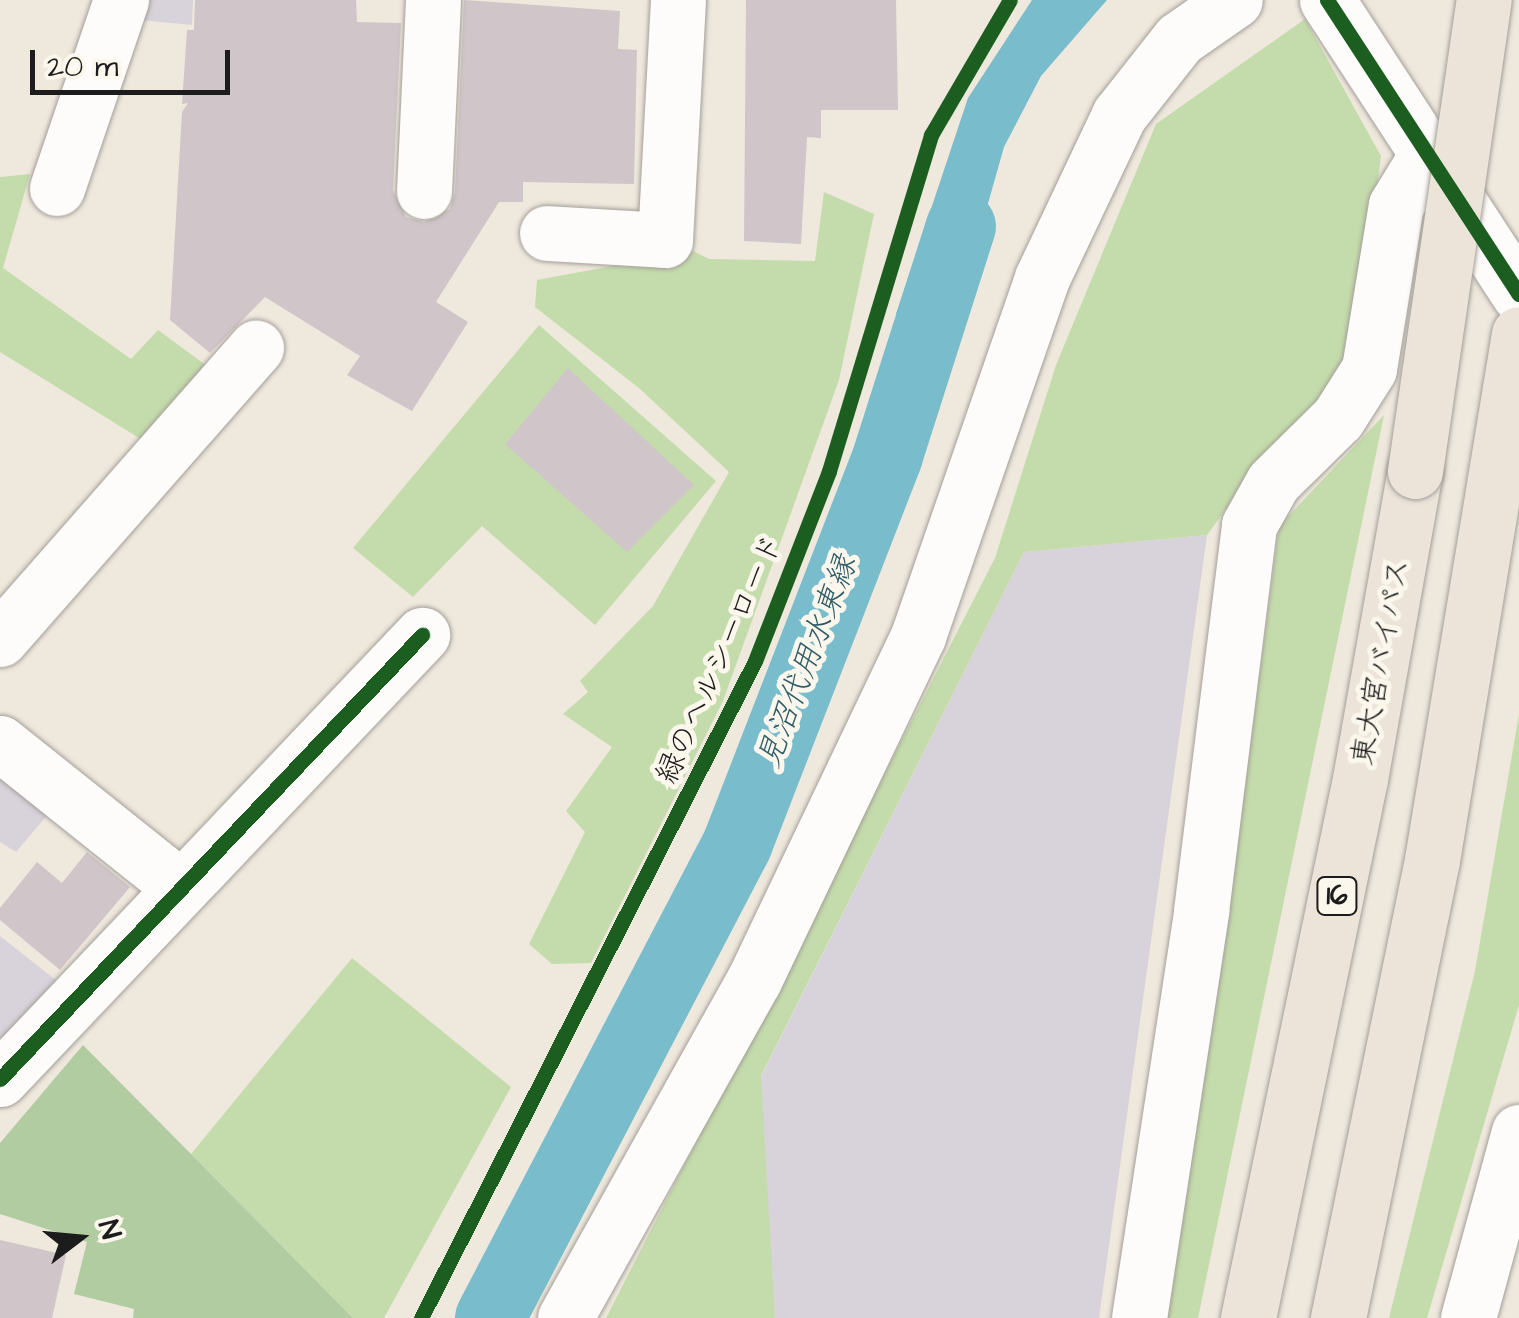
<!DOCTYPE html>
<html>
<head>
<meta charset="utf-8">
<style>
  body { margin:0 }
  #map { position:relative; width:1519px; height:1318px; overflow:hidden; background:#efe8dd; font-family:"Architects Daughter","Klee One",sans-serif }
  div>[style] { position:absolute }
  .industrial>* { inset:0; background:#d8d2db }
  .green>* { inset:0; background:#c4dcab }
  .forest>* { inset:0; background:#b2cca1 }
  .water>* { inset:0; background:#79bdcd }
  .canal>* { height:70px; margin:-35px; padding:0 35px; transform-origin:35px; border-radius:35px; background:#79bdcd }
  .building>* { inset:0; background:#d0c5c8 }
  .roads { filter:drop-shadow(0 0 2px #a39f99) drop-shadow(0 0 2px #a39f99) }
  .minor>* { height:55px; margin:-27.5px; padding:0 27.5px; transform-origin:27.5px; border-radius:27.5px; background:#fdfcfa }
  .highway>* { height:55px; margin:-27.5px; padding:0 27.5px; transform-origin:27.5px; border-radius:27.5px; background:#ece4d9 }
  .bridges { filter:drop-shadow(0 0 2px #a39f99) drop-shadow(0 0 2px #a39f99) }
  .highway-bridge>* { height:55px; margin:-27.5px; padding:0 27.5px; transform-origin:27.5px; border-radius:27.5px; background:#ece4d9 }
  .cycleway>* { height:15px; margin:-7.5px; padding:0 7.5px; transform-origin:7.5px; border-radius:7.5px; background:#1b5e20 }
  span { translate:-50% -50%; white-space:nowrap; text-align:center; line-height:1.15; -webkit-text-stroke:10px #fbf7ec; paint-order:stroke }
  .shield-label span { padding:2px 8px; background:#fbf7ec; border:2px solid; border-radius:8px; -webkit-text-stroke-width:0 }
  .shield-label { font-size:28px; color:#1c1c1c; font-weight:700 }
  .street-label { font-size:30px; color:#1c1c1c }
  .water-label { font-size:32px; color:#2f5c68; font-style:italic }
  .north { position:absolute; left:30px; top:1188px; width:100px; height:100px; -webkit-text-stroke:8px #fbf7ec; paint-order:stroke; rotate:74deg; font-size:28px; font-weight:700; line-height:40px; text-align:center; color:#1c1c1c }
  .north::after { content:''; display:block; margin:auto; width:35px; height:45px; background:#1c1c1c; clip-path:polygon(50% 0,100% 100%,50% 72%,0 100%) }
  .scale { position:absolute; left:30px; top:50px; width:200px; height:45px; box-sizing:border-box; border:5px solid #1c1c1c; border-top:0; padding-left:12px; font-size:30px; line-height:35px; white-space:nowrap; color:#1c1c1c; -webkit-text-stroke:8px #fbf7ec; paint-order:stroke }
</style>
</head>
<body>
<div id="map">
  <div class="industrial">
    <i style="clip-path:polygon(150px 0,193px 0,192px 25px,141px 20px)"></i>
    <i style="clip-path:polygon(1207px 535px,1099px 1318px,772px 1318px,756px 1087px,1024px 552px)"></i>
    <i style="clip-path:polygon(0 763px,55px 806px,16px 852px,0 842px)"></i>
    <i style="clip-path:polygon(0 936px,62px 985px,0 1042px)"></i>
  </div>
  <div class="green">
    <i style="clip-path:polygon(1305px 19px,1381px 156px,1355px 365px,1257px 467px,1207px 535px,1024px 552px,761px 1076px,775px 1318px,606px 1318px,995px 558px,1056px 365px,1156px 124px)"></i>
    <i style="clip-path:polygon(30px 174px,3px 268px,131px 359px,158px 330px,211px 369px,152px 446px,0 352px,0 177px)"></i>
    <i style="clip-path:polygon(824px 192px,874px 214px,839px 380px,723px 701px,591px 963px,552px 964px,529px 944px,585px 832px,566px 811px,612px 747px,563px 714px,588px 692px,580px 681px,653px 606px,729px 472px,639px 388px,535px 307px,537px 280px,693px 251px,709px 259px,815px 261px)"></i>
    <i style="clip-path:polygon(539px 325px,716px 481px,595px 625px,482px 526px,413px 597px,353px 548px)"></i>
    <i style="clip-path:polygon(1384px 415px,1198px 1318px,1164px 1318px,1222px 961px,1279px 526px)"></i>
    <i style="clip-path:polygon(1519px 714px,1519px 1005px,1427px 1318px,1389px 1318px,1475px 971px)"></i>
    <i style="clip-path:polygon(352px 958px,511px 1087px,384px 1318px,353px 1318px,191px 1154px)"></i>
  </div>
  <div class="forest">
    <i style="clip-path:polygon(83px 1045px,191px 1154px,353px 1318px,133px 1318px,134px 1309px,74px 1294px,87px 1242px,0 1214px,0 1143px)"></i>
  </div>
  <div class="water">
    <i style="clip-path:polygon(1032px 0,1107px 0,1041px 76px,1004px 147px,955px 320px,896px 314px,968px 98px)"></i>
  </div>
  <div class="canal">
    <i style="left:490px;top:1318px;width:534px;rotate:-62.43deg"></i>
    <i style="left:737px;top:845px;width:418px;rotate:-68.8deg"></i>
    <i style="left:888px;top:455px;width:240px;rotate:-72.3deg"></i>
  </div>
  <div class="building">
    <i style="clip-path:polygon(195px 0,356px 0,357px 22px,401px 23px,393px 190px,406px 217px,424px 222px,450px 209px,455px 192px,464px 0,620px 11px,618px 49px,637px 50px,634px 184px,523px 182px,523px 202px,499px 202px,436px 302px,468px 322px,412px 411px,347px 375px,360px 356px,265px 297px,210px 353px,170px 320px,182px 112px,188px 103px,182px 104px,187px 30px,194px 30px)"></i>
    <i style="clip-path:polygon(746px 0,896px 0,898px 110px,821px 110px,821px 138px,807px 137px,801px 244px,744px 241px)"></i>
    <i style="clip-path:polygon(568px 368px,694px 485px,627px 552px,505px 444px)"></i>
    <i style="clip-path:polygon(87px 852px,130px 887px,60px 970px,0 920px,0 908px,37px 862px,62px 883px)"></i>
    <i style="clip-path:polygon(0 1240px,66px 1255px,52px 1318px,0 1318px)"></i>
  </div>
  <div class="roads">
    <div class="minor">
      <i style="left:1327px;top:0;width:351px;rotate:56.9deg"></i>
      <i style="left:57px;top:188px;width:199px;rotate:-71.2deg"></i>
      <i style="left:424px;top:191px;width:191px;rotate:-87.3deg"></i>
      <i style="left:547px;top:233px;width:118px;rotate:3.4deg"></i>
      <i style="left:665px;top:240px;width:240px;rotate:-86.9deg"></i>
      <i style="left:0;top:639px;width:388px;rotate:-48.7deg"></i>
      <i style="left:0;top:743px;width:229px;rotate:38.6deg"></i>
      <i style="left:0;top:1079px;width:613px;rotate:-46.46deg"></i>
      <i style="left:565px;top:1318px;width:387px;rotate:-60.8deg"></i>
      <i style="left:754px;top:980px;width:381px;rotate:-64.5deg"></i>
      <i style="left:918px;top:636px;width:379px;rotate:-70.9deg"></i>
      <i style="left:1042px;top:278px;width:180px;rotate:-64.7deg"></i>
      <i style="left:1119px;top:115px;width:97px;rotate:-51.7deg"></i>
      <i style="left:1179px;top:39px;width:68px;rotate:-34.9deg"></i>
      <i style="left:1139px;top:1318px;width:412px;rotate:-81.3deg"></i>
      <i style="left:1201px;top:911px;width:389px;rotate:-82.9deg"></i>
      <i style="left:1249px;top:525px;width:49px;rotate:-60.8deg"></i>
      <i style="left:1273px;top:482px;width:91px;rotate:-44.6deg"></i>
      <i style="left:1338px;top:418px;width:58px;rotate:-57.7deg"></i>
      <i style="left:1369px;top:369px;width:166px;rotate:-80.7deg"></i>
      <i style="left:1396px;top:205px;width:57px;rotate:-58.5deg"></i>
      <i style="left:1468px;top:1318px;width:193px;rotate:-74.7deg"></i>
    </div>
    <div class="highway">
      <i style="left:1248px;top:1318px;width:551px;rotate:-78.26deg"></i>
      <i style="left:1360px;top:779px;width:313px;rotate:-79.9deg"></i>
      <i style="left:1338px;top:1318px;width:468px;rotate:-78.4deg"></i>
      <i style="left:1432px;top:860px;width:533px;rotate:-80.61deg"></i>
    </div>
  </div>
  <div class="bridges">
    <div class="highway-bridge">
      <i style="left:1415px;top:471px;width:476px;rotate:-81.7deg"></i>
    </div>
  </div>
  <div class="cycleway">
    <i style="left:1327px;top:0;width:351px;rotate:56.9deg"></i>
    <i style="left:0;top:1079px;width:613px;rotate:-46.46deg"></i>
    <i style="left:421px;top:1318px;width:737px;rotate:-63.05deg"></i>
    <i style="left:755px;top:661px;width:204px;rotate:-68.7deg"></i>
    <i style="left:829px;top:471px;width:351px;rotate:-73.1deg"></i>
    <i style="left:931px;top:135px;width:156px;rotate:-59.7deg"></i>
  </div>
  <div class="shield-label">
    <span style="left:1337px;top:896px">16</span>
  </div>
  <div class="street-label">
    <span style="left:720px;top:659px;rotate:-66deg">緑のヘルシーロード</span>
    <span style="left:1381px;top:662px;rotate:-80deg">東大宮バイパス</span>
  </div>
  <div class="water-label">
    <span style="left:808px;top:662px;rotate:-69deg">見沼代用水東縁</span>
  </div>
  <div class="north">N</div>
  <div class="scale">20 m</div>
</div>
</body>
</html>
